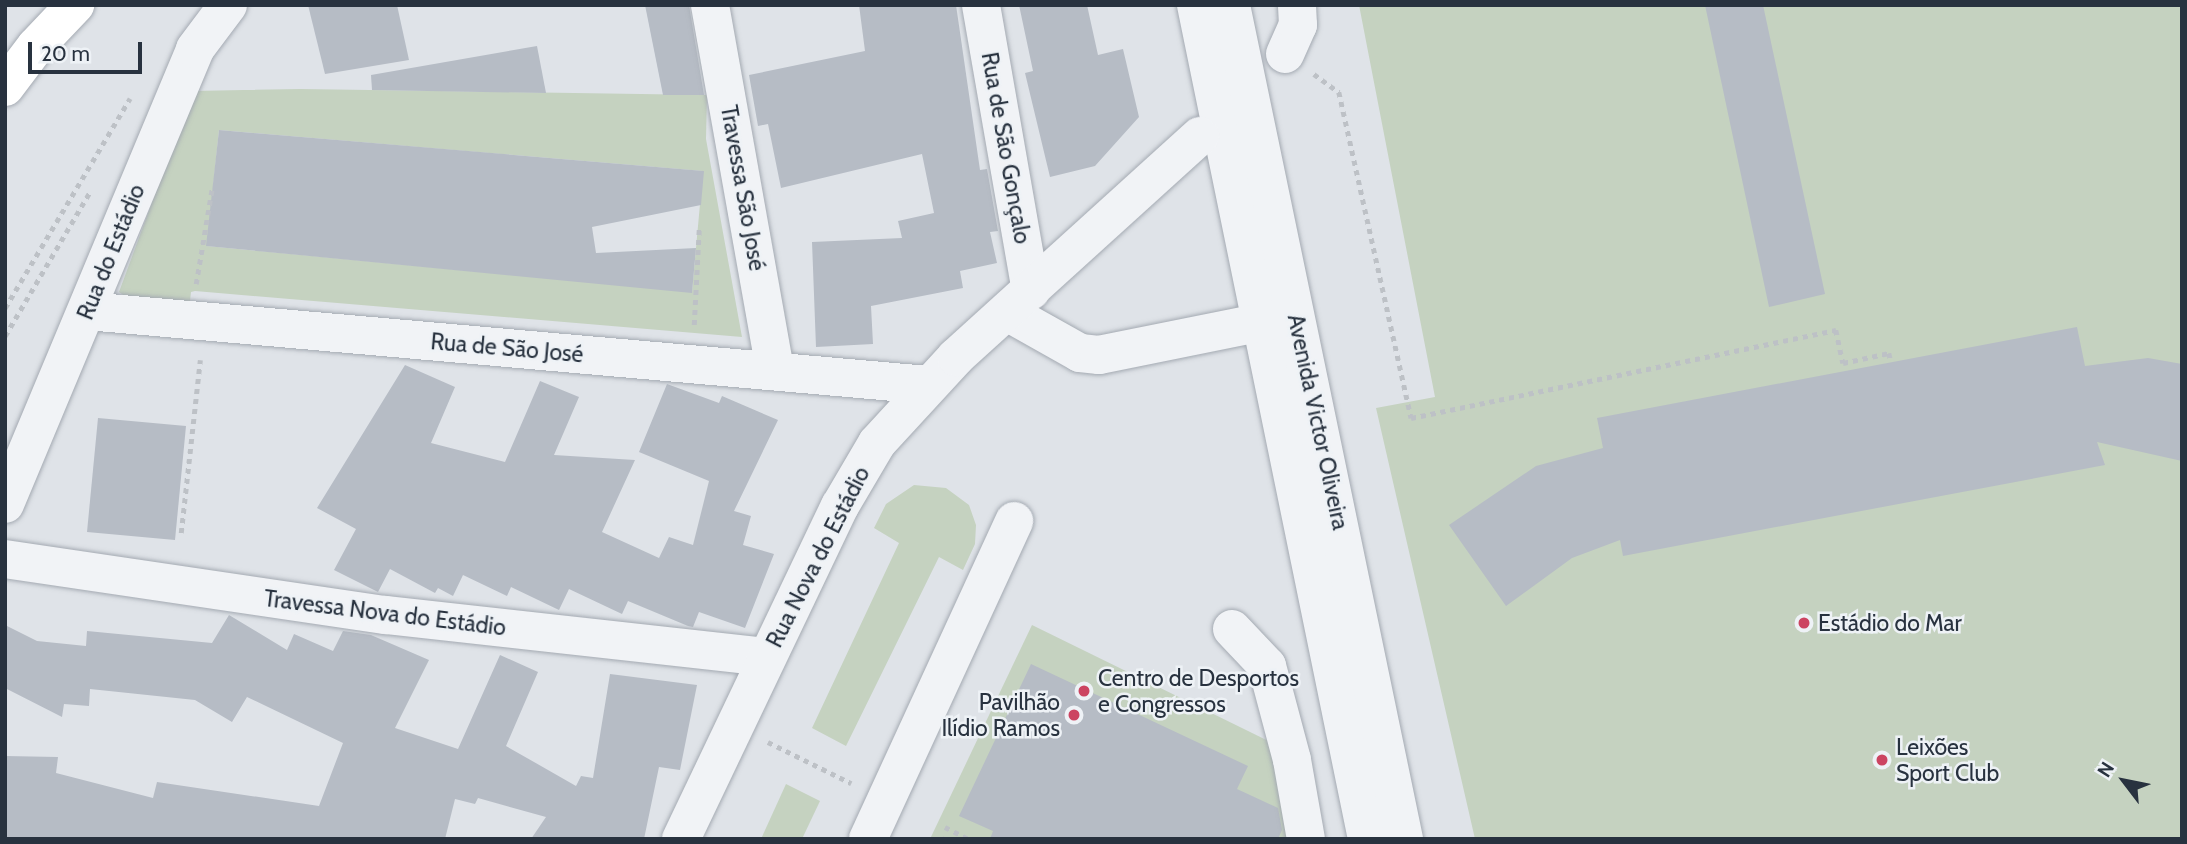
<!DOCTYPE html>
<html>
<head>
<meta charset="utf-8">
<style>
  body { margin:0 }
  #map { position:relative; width:2187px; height:844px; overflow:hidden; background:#dfe3e8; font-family:Cabin,sans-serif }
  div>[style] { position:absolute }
  .green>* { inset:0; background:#c5d2c0 }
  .building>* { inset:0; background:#b6bcc5 }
  .path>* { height:4.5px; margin-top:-2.25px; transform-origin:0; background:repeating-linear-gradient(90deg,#bdc1c6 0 5px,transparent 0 10px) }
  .roads { filter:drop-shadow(0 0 2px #a4aab2) drop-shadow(0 0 2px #a4aab2) }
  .minor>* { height:38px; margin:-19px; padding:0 19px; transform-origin:19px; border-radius:19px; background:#f1f3f6 }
  .highway>* { height:38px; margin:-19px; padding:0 19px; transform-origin:19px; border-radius:19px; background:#fff }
  .dots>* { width:19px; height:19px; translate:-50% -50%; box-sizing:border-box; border:4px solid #eef2f6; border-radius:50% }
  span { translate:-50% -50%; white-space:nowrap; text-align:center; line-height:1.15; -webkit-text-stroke:5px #eef2f6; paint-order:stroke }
  .street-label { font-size:23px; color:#28323f }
  .poi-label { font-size:23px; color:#28323f }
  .left { translate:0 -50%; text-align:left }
  .right { translate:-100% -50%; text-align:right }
  .frame { position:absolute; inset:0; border:7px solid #28323f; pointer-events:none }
  .north { position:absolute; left:2089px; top:746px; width:70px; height:70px; -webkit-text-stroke:5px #eef2f6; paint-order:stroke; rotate:302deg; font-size:19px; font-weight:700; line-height:28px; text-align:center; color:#28323f }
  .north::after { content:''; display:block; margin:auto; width:24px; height:32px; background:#28323f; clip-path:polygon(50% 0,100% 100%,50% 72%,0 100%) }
  .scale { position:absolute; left:28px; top:42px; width:114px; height:32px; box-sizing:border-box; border:4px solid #28323f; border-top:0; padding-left:9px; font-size:21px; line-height:24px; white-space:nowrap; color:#28323f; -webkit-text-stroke:5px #eef2f6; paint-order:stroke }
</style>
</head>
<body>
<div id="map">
  <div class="green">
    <i style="clip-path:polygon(1359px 5px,2182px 5px,2182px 839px,1475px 839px,1376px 408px,1435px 397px)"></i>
    <i style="clip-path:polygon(evenodd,300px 89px,707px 95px,706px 139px,742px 337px,195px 291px,191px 292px,190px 301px,129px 299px,119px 292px,193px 91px,300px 89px,219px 130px,703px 171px,692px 292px,207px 246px,219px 130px)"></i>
    <i style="clip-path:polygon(914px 485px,946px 488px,969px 505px,976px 525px,975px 544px,963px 570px,939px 557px,846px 746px,812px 728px,899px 543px,874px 528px,886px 504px)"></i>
    <i style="clip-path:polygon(1032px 625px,1303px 758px,1320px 839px,930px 839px)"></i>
    <i style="clip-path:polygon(786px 784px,820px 801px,802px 839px,761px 839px)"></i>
  </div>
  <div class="building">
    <i style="clip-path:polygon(308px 5px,397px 5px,409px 60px,325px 74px)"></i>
    <i style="clip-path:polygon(645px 5px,689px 5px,704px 95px,663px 95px)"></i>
    <i style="clip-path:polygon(859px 5px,956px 5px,980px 170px,987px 169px,998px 231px,990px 232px,997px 263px,960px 271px,963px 288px,871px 306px,873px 344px,816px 347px,812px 242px,902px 238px,898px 221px,934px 213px,922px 154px,781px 188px,768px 124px,758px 126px,749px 75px,865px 51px)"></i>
    <i style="clip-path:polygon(1019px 5px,1087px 5px,1098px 55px,1123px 49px,1139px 117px,1095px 166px,1050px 177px,1025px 73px,1033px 71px)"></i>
    <i style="clip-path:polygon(1705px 5px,1763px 5px,1825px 294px,1769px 307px)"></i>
    <i style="clip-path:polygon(537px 46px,546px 93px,372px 90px,371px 75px)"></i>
    <i style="clip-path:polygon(219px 130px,704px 171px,701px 205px,592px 227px,596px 253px,696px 248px,692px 293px,206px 246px)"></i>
    <i style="clip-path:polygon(2077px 327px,2085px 366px,2148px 358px,2182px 364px,2182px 461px,2097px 442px,2105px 465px,1623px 556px,1620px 540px,1572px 558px,1506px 606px,1449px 525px,1536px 466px,1603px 448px,1597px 418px)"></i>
    <i style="clip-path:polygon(405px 365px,455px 387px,431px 443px,505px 462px,540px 381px,579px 397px,554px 455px,635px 460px,602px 532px,659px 558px,669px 537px,693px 545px,709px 481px,639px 452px,667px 384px,719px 403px,722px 396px,778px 420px,734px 511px,751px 516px,743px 545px,774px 554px,745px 628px,699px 612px,693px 627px,688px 626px,628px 601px,622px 614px,569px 589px,559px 610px,511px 587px,507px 596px,463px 575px,453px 596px,438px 588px,435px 593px,390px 569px,378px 592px,334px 570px,356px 529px,317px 508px)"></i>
    <i style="clip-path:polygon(98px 418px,186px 426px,175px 540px,87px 532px)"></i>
    <i style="clip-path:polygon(229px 615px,287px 650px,294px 634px,333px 651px,343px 631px,371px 635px,429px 660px,395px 728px,458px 749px,500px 655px,538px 672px,506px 746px,576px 786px,581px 776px,593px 778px,610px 674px,697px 685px,680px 770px,659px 767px,644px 839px,531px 839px,546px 817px,478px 798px,475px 804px,455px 799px,445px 839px,5px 839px,5px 756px,58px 757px,56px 773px,153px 798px,157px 782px,319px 806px,343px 743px,247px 697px,232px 722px,195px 700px,90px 689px,89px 706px,64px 704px,62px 717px,5px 688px,5px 625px,37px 641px,86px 646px,87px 631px,212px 643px)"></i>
    <i style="clip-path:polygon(1031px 664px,1248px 766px,1237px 789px,1278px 808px,1282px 830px,1278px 839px,990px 839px,993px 831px,959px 816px)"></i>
  </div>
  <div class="path">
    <i style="left:1314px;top:74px;width:31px;rotate:36deg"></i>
    <i style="left:1339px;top:92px;width:334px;rotate:77.5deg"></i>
    <i style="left:1411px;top:418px;width:434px;rotate:-11.7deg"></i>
    <i style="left:1836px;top:330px;width:34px;rotate:78deg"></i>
    <i style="left:1843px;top:363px;width:47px;rotate:-12.3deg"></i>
    <i style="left:1889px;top:353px;width:9px;rotate:77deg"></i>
    <i style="left:196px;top:284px;width:97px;rotate:-80.5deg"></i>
    <i style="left:5px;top:308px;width:244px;rotate:-59.2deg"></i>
    <i style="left:694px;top:325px;width:97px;rotate:-87deg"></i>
    <i style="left:5px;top:336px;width:169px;rotate:-59.5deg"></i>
    <i style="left:181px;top:533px;width:174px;rotate:-83.7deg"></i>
    <i style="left:768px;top:742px;width:93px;rotate:26.3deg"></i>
    <i style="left:945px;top:827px;width:27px;rotate:27deg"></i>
    <i style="left:942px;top:838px;width:2px;rotate:27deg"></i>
  </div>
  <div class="roads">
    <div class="minor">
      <i style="left:710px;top:5px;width:372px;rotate:79.9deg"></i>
      <i style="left:981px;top:5px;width:290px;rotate:80.1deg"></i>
      <i style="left:1196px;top:5px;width:851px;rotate:78.41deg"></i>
      <i style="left:1231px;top:5px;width:852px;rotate:78.28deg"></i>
      <i style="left:1285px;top:54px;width:32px;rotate:-66deg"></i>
      <i style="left:1298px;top:25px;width:20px;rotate:-93deg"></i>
      <i style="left:87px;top:311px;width:843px;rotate:5.03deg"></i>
      <i style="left:1007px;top:312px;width:84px;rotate:29.3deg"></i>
      <i style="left:1080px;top:353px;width:19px;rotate:6deg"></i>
      <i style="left:1099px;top:355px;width:193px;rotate:-11.4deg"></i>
      <i style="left:5px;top:504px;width:493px;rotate:-67.3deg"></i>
      <i style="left:195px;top:49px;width:55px;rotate:-53.1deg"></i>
      <i style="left:5px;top:559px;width:385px;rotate:8.4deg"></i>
      <i style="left:386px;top:615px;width:383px;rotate:6.3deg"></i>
      <i style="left:1232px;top:629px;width:51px;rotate:46.6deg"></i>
      <i style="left:1267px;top:666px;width:97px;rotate:75.1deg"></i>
      <i style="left:1292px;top:760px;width:80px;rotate:80deg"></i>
      <i style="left:681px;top:839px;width:369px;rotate:-64.5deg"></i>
      <i style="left:840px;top:506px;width:73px;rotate:-59.6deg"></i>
      <i style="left:877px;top:443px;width:117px;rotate:-47.4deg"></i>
      <i style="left:956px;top:357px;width:329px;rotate:-42.2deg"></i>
      <i style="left:868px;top:839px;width:350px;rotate:-65.3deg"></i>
    </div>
    <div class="highway">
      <i style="left:5px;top:87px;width:51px;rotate:-52.9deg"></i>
      <i style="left:36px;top:46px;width:57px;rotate:-46.4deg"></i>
    </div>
  </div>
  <div class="dots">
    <i style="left:1804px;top:623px;background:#cc4461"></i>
    <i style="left:1084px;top:691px;background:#cc4461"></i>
    <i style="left:1074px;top:715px;background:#cc4461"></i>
    <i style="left:1882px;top:760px;background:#cc4461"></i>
  </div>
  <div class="street-label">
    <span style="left:1006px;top:148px;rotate:80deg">Rua de São Gonçalo</span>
    <span style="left:743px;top:188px;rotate:80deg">Travessa São José</span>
    <span style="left:111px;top:252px;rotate:-68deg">Rua do Estádio</span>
    <span style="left:507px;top:348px;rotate:5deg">Rua de São José</span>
    <span style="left:1318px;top:422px;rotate:78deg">Avenida Victor Oliveira</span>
    <span style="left:818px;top:557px;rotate:-63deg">Rua Nova do Estádio</span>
    <span style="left:385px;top:613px;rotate:7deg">Travessa Nova do Estádio</span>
  </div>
  <div class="poi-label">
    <span class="left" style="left:1818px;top:623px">Estádio do Mar</span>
    <span class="left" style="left:1098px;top:691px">Centro de Desportos<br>e Congressos</span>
    <span class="right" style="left:1060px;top:715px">Pavilhão<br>Ilídio Ramos</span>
    <span class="left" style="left:1896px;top:760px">Leixões<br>Sport Club</span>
  </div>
  <div class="frame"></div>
  <div class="north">N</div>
  <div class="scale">20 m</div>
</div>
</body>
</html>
